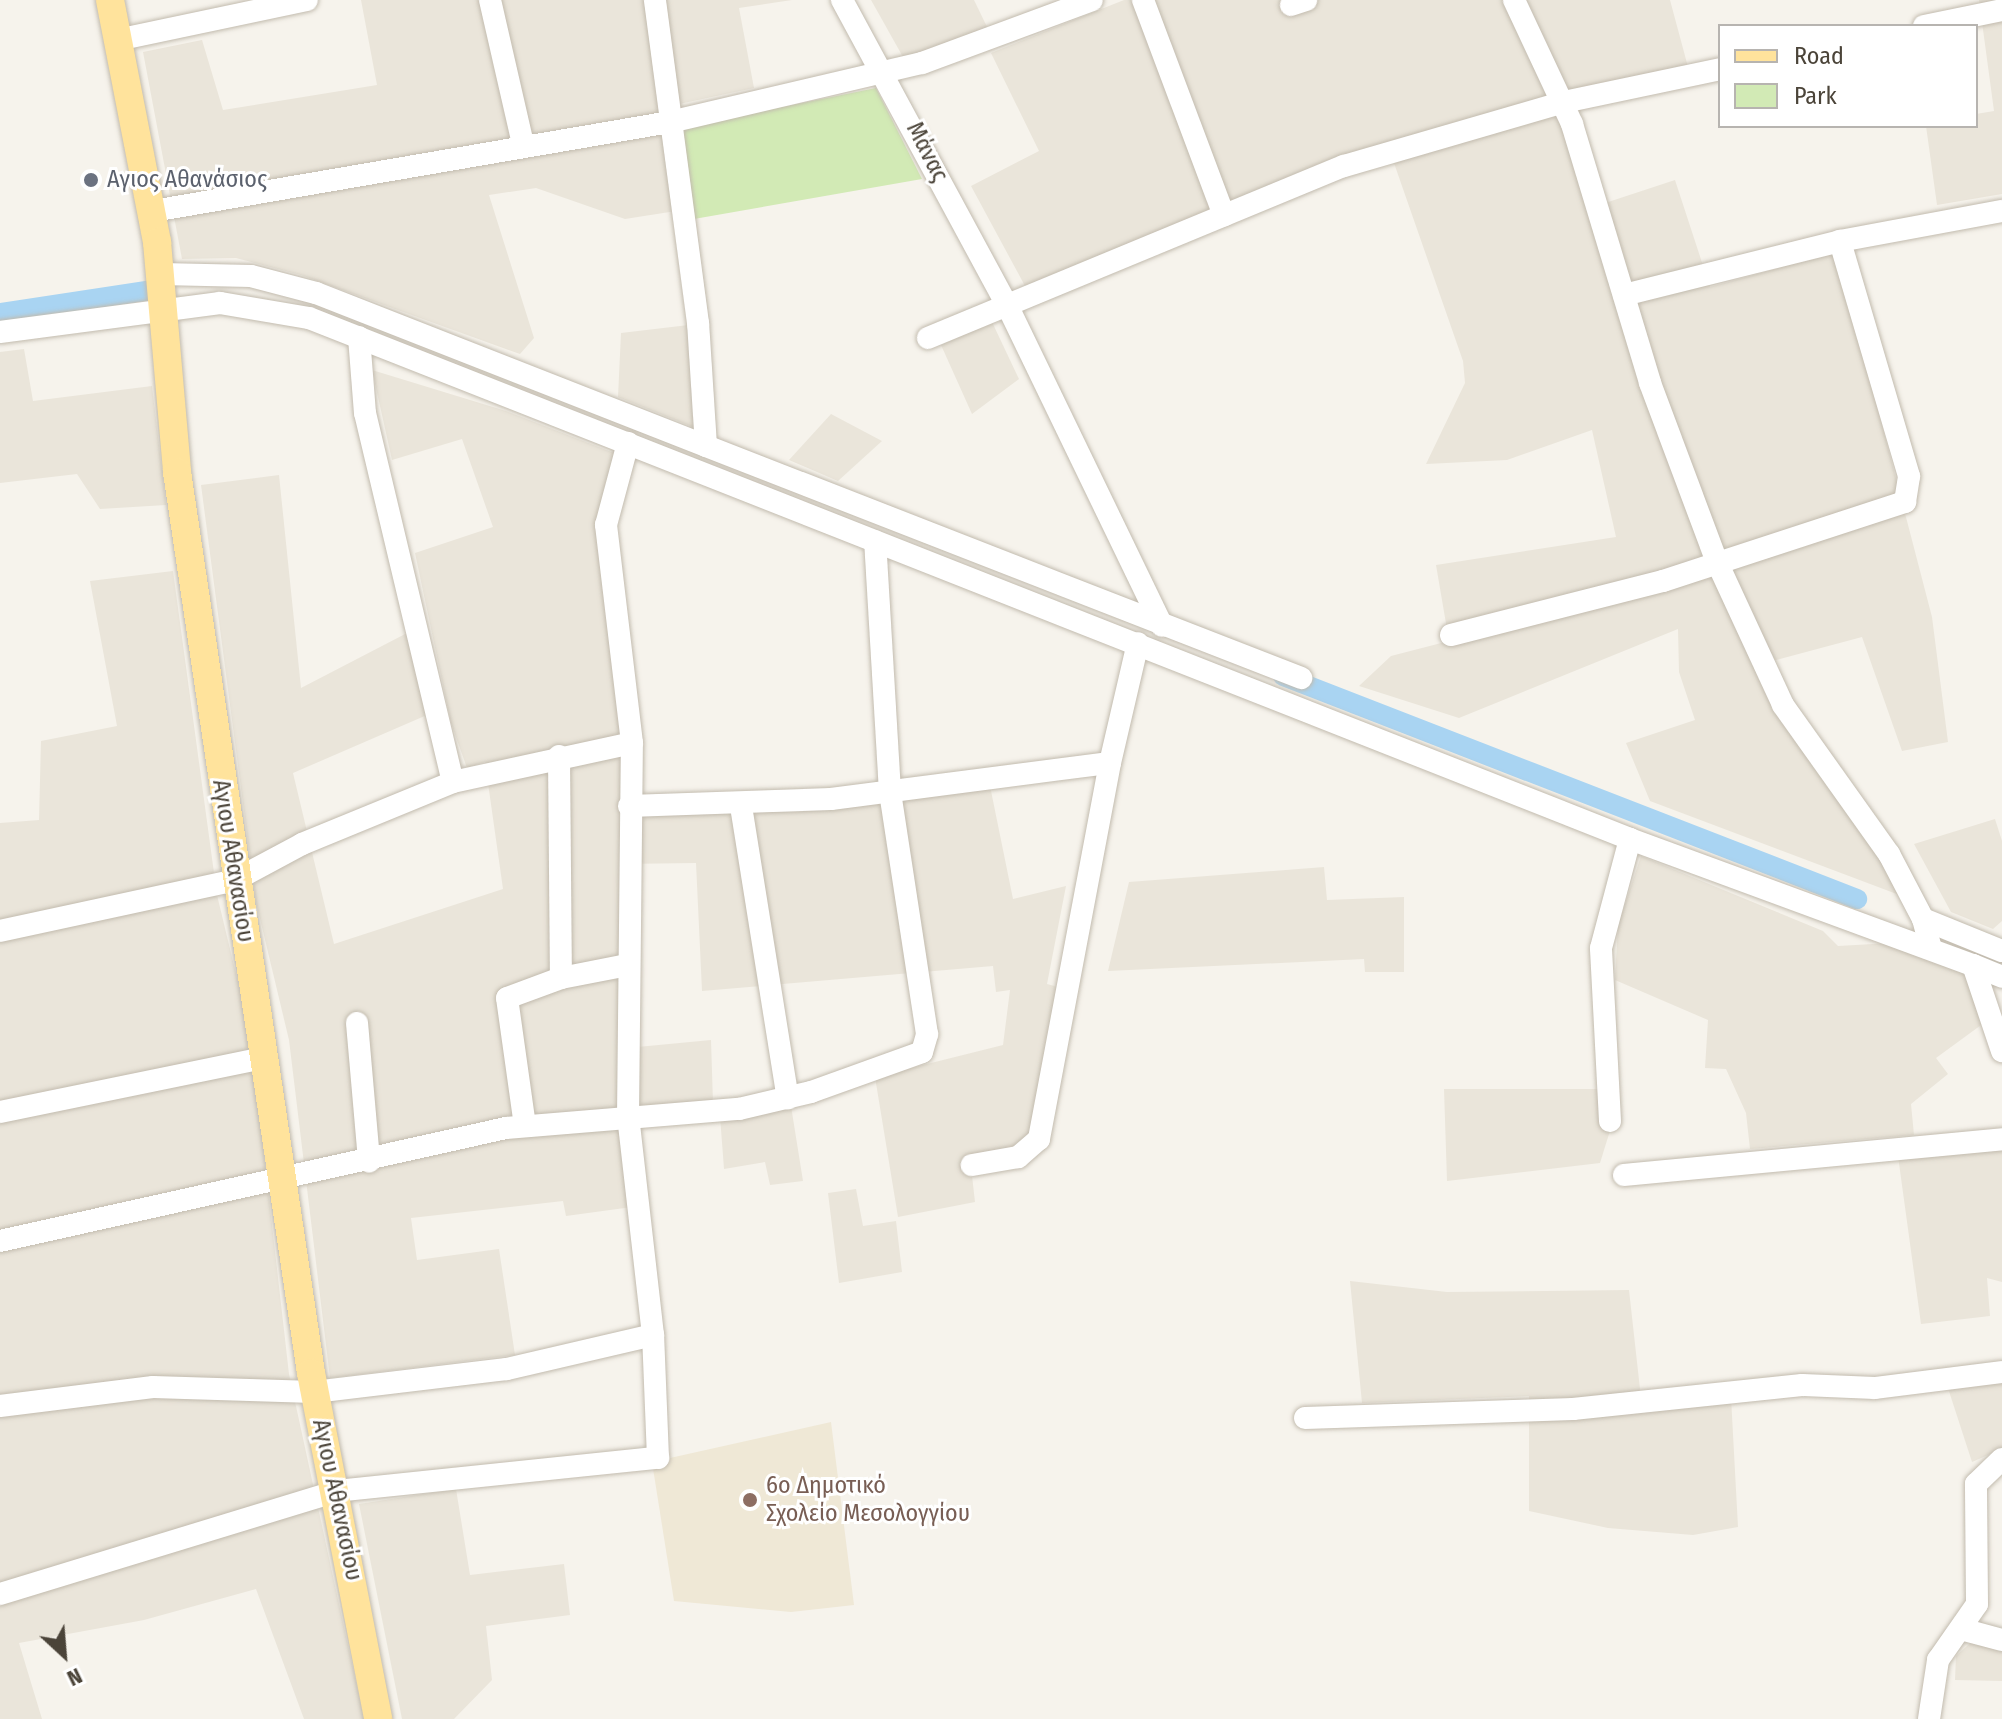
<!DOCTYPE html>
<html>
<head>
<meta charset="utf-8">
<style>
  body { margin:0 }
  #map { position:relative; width:2002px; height:1719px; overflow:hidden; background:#f6f3ec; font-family:"Fira Sans Condensed",sans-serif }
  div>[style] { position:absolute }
  .residential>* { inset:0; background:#eae5da }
  .education>* { inset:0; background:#efe8d6 }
  .green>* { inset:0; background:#d2eab5 }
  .canal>* { height:20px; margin:-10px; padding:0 10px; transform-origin:10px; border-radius:10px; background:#a9d4f2 }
  .roads { filter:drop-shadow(0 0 2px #c2bbae) drop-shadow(0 0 2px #c2bbae) }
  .minor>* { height:22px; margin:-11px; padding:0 11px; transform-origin:11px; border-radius:11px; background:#fff }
  .major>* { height:28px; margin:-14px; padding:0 14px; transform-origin:14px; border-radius:14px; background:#ffe39c }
  .dots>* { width:22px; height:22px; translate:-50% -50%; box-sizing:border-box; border:4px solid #fff; border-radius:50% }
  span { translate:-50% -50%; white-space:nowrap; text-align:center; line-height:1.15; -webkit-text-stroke:6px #fff; paint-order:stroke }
  .street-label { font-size:24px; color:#4b4439 }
  .worship-label { font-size:24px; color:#5b616d }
  .left { translate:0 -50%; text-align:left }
  .education-label { font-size:24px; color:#785e54 }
  .legend { position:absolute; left:1718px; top:24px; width:260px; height:104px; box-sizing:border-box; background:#fff; border:2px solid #b7b4b0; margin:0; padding:10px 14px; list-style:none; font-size:24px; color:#4b4439 }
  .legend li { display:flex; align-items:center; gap:16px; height:40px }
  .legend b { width:40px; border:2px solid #b7b4b0 }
  .north { position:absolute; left:24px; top:1615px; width:80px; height:80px; -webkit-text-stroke:6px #fff; paint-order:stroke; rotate:154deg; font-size:22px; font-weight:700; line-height:32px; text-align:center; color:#4b4439 }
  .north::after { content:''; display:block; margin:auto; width:28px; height:36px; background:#4b4439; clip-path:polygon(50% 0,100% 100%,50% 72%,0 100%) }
</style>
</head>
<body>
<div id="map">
  <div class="residential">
    <i style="clip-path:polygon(361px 0,792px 0,739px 8px,754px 88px,665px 107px,676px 211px,625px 219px,536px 188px,489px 195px,534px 338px,520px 354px,301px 275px,236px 258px,182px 259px,143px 52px,202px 40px,223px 110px,377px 85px)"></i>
    <i style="clip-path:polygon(871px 0,974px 0,989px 31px,903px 57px)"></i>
    <i style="clip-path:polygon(1124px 0,1670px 0,1688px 67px,1556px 95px,1590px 208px,1675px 180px,1710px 287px,1837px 252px,1932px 617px,1948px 742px,1902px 751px,1862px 637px,1761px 664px,1860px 816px,1902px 896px,1650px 801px,1626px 743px,1695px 720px,1679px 672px,1678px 629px,1459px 718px,1359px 686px,1391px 656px,1449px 641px,1436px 565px,1616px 537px,1592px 430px,1507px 460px,1426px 464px,1465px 383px,1463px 361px,1387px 143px,1304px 171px,1025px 286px,971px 186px,1039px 151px,991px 53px)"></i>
    <i style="clip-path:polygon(1979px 0,2002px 0,2002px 194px,1937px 205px,1926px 126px,1976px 126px,1976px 114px,1994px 111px)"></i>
    <i style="clip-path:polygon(992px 322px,1019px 379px,972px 414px,941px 345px)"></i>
    <i style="clip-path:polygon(697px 324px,708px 433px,618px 397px,621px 333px)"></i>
    <i style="clip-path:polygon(24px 349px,33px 401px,152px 386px,166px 505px,100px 509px,77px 474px,0 483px,0 352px)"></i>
    <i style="clip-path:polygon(372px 370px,506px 411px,619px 455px,604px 495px,623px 750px,622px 812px,858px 807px,989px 781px,1013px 899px,1066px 886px,1047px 984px,1058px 987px,1028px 1141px,1022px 1148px,970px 1158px,975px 1202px,898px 1217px,875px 1077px,1003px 1045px,1010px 990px,996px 992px,993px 966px,702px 991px,696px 863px,622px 864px,627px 1048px,711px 1040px,713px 1103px,625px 1107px,632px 1207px,566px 1216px,563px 1201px,411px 1218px,417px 1260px,499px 1249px,515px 1355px,330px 1378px,289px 1040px,256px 902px,201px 485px,279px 475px,301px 688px,409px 632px,427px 715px,293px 773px,334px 944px,503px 889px,485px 762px,467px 768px,451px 723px,415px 553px,493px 527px,462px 439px,392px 460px)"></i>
    <i style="clip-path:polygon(831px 414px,882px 441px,838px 481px,789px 460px)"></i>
    <i style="clip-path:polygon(173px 571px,217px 895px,250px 1032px,289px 1374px,364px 1719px,304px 1719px,256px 1589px,144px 1620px,19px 1643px,42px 1719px,0 1719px,0 823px,39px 820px,41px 741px,117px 726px,90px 581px)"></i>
    <i style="clip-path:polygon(1995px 819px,2002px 841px,2002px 921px,1993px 929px,1951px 912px,1914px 844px)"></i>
    <i style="clip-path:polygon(1641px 856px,1823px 931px,1838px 946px,1908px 942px,1955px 956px,1988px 1020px,1936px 1058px,1948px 1074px,1911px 1104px,1914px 1135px,1750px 1149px,1746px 1113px,1726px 1069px,1705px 1068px,1708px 1020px,1615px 980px,1618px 925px)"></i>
    <i style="clip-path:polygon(1324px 867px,1327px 900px,1404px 897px,1404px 972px,1365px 972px,1364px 959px,1108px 971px,1129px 882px)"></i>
    <i style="clip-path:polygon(1444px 1089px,1611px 1089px,1613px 1121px,1600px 1163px,1447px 1181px)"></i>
    <i style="clip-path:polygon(791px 1106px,803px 1181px,770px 1185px,765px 1162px,724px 1169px,720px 1116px)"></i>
    <i style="clip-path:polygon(2002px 1146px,2002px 1282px,1987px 1278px,1990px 1316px,1921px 1324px,1898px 1156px)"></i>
    <i style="clip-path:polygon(856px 1189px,863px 1226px,896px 1221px,902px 1272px,839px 1283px,828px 1193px)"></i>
    <i style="clip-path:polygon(1350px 1281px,1447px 1292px,1629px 1290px,1642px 1407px,1731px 1397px,1738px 1527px,1693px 1535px,1608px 1528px,1529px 1511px,1529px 1396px,1362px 1403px)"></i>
    <i style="clip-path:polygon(2002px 1372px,2002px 1449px,1972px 1462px,1945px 1379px)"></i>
    <i style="clip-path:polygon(456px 1489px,470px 1575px,564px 1564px,570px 1615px,486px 1626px,492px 1680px,454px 1719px,402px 1719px,359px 1504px)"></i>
    <i style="clip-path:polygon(1980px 1634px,2002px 1640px,2002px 1681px,1955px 1680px,1956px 1656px)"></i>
  </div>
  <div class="education">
    <i style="clip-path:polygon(831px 1422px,854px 1605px,791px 1612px,674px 1601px,652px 1462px)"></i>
  </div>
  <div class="green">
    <i style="clip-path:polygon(876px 88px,922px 179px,694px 219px,682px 127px)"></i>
  </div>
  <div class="canal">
    <i style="left:0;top:313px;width:148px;rotate:-8.6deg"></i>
    <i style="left:1283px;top:676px;width:616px;rotate:21.23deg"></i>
  </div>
  <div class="roads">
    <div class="minor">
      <i style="left:490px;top:0;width:148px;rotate:77.1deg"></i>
      <i style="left:842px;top:0;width:349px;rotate:61.6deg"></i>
      <i style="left:1008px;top:307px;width:354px;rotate:64.2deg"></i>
      <i style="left:1143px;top:0;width:230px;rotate:69.4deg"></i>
      <i style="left:1514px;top:0;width:137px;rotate:64.9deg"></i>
      <i style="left:1572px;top:124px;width:270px;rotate:73.2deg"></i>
      <i style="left:1650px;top:383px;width:191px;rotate:69.5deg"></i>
      <i style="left:1717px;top:562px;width:157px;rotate:65.2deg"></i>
      <i style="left:1783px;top:705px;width:183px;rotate:54.6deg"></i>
      <i style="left:1889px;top:854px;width:73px;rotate:62.4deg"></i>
      <i style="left:1923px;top:919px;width:31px;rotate:75deg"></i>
      <i style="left:1291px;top:5px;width:16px;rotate:-18deg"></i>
      <i style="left:1924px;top:26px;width:80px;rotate:-11.6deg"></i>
      <i style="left:117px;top:40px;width:194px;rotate:-11.9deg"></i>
      <i style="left:153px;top:211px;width:525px;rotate:-9.77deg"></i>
      <i style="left:670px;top:122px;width:259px;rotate:-13.2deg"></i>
      <i style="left:922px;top:63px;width:181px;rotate:-20.3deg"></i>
      <i style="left:161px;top:274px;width:90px;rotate:1.3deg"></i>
      <i style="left:251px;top:276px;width:67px;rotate:14.7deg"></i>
      <i style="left:316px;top:293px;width:419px;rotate:21.4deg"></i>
      <i style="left:706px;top:446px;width:123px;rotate:-93.7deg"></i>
      <i style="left:698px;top:323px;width:326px;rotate:-97.6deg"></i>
      <i style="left:1624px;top:295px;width:223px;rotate:-14deg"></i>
      <i style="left:1840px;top:241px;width:165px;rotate:-10.5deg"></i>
      <i style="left:0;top:332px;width:222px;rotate:-7.5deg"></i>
      <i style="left:220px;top:303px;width:90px;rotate:9.6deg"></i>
      <i style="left:309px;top:318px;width:1420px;rotate:21.52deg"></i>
      <i style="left:1630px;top:839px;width:365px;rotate:20.2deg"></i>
      <i style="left:1973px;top:965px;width:91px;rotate:71.4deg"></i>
      <i style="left:359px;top:337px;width:76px;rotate:85.5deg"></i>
      <i style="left:365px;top:413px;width:379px;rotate:76.6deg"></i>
      <i style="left:928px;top:338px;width:450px;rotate:-22.5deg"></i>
      <i style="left:1344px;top:166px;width:229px;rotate:-16.2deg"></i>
      <i style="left:1564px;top:102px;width:159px;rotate:-11.9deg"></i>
      <i style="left:706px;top:446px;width:639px;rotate:21.3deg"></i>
      <i style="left:1451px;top:635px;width:219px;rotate:-14.3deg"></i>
      <i style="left:1663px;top:581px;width:255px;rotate:-18.1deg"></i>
      <i style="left:1905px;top:502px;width:26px;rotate:-81deg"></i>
      <i style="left:1909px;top:476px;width:245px;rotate:-106.4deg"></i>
      <i style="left:559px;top:756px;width:222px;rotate:89.5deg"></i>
      <i style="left:1110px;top:763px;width:123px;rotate:-76.9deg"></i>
      <i style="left:629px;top:806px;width:202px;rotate:-2deg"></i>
      <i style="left:831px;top:799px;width:281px;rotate:-7.4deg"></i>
      <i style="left:1110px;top:763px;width:383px;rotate:100.7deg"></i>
      <i style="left:1039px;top:1139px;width:28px;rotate:139deg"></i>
      <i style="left:1018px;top:1157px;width:47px;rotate:170.1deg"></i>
      <i style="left:741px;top:806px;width:296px;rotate:80.9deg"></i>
      <i style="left:1923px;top:919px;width:85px;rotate:22.1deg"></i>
      <i style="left:0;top:931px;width:240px;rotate:-12.2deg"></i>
      <i style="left:235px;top:880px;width:76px;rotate:-28.2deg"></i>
      <i style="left:302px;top:844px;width:163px;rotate:-22.3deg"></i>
      <i style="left:453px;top:782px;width:183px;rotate:-12.3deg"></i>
      <i style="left:1973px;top:965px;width:31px;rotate:22deg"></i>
      <i style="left:357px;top:1023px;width:139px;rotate:85deg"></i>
      <i style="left:0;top:1112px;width:269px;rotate:-11.6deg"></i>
      <i style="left:1610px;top:1121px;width:173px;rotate:-93deg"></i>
      <i style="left:1601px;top:948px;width:113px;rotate:-75.1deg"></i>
      <i style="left:525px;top:1126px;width:129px;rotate:-98deg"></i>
      <i style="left:507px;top:998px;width:58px;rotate:-20.3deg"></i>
      <i style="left:561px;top:978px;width:67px;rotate:-11.1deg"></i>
      <i style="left:1624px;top:1175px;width:380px;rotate:-5.4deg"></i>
      <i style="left:0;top:1241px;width:518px;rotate:-12.59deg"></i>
      <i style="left:506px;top:1128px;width:234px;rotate:-4.7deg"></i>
      <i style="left:739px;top:1109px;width:74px;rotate:-13.3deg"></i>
      <i style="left:811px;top:1092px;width:118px;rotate:-19.8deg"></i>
      <i style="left:922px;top:1052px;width:19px;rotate:-74deg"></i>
      <i style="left:927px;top:1034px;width:245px;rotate:-98.7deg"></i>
      <i style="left:890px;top:792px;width:251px;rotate:-93.4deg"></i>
      <i style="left:0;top:1406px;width:154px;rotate:-7.1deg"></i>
      <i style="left:153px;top:1387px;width:161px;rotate:1.8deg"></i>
      <i style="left:314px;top:1392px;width:194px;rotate:-6.8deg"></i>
      <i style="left:507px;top:1369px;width:150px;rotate:-13.1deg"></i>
      <i style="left:1305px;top:1418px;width:268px;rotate:-1.9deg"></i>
      <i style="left:1573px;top:1409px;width:230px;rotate:-6deg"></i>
      <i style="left:1802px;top:1385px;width:73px;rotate:2.4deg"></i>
      <i style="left:1875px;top:1388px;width:128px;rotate:-7.2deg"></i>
      <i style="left:0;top:1594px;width:351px;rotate:-17deg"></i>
      <i style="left:336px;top:1491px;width:324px;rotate:-5.9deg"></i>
      <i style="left:658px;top:1458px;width:123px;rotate:-92.3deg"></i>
      <i style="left:653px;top:1335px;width:219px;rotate:-96.5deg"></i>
      <i style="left:628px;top:1117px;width:374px;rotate:-89.4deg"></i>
      <i style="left:632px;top:743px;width:220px;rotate:-96.8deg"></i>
      <i style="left:606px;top:525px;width:85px;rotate:-75deg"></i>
      <i style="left:1961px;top:1629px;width:42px;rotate:15deg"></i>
      <i style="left:1929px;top:1719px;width:60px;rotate:-81.3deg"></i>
      <i style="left:1938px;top:1660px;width:68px;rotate:-55.1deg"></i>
      <i style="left:1977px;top:1604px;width:120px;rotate:-90.5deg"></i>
      <i style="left:1976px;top:1484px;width:36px;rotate:-44deg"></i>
    </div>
    <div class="major">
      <i style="left:110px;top:0;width:247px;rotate:79deg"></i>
      <i style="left:157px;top:242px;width:231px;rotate:85deg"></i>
      <i style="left:177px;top:472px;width:911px;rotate:81.54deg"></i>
      <i style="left:311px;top:1373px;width:352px;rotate:79deg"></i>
    </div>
  </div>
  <div class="dots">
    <i style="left:91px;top:180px;background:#6b7280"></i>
    <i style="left:750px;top:1500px;background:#8d6e63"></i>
  </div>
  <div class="street-label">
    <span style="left:927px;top:152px;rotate:63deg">Μάνας</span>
    <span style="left:233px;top:861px;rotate:81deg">Αγιου Αθανασίου</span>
    <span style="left:337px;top:1500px;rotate:78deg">Αγιου Αθανασίου</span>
  </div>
  <div class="worship-label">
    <span class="left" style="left:107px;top:180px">Αγιος Αθανάσιος</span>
  </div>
  <div class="education-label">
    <span class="left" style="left:766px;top:1500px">6ο Δημοτικό<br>Σχολείο Μεσολογγίου</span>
  </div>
  <ul class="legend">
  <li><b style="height:10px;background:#ffe39c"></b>Road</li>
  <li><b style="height:22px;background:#d2eab5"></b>Park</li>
  </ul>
  <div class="north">N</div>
</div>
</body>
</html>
